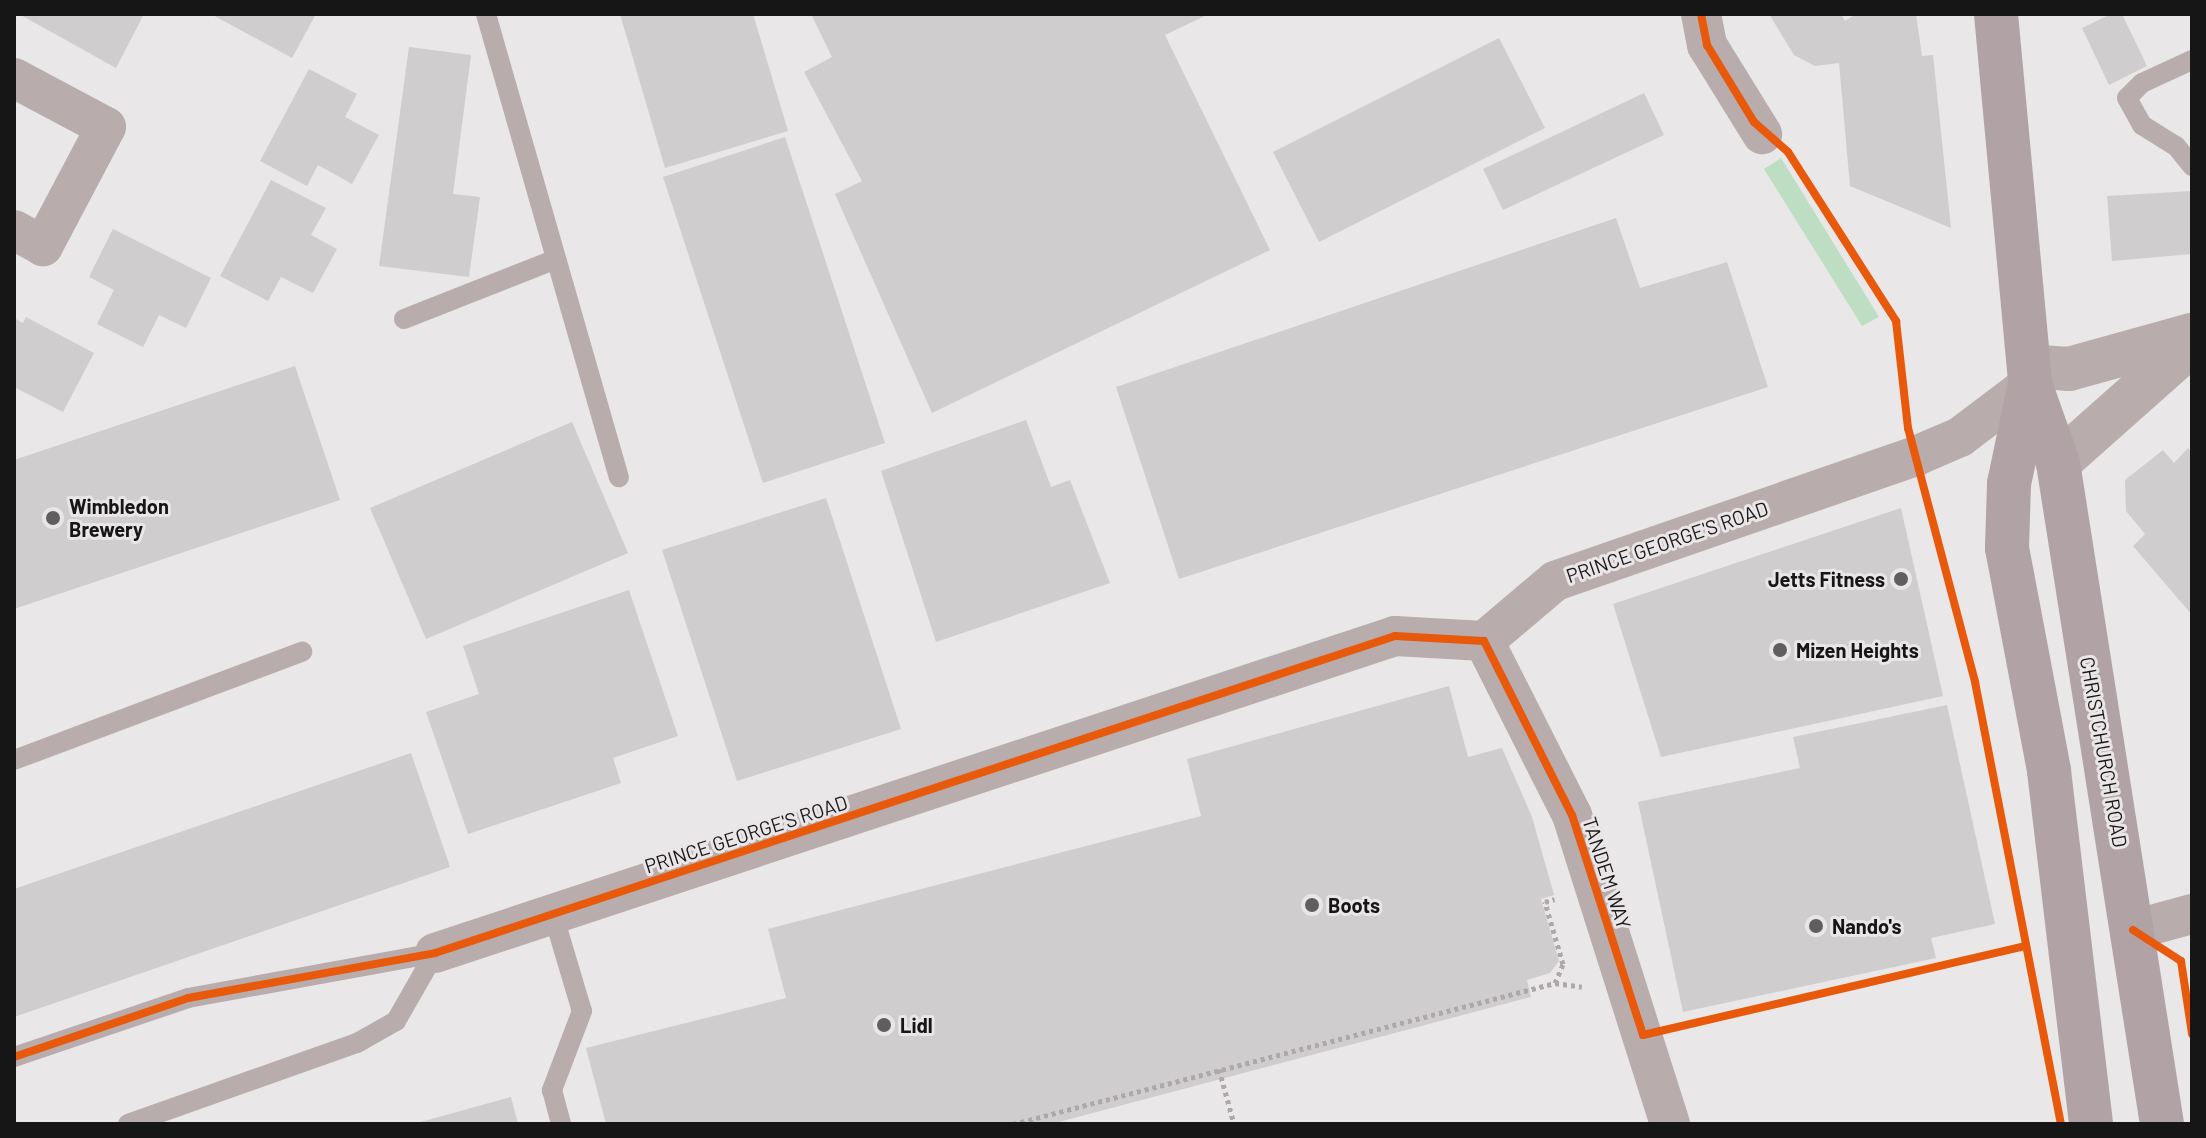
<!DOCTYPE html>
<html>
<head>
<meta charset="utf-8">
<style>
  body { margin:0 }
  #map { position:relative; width:2206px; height:1138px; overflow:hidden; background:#e9e7e8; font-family:Barlow,sans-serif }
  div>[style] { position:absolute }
  .green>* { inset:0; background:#bedec3 }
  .building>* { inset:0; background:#cfcdce }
  .path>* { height:5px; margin-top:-2.5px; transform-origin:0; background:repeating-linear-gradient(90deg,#aea8a9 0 4px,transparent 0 8px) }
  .service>* { height:20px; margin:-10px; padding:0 10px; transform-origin:10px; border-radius:10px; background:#b8acad }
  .minor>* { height:40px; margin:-20px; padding:0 20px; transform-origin:20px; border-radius:20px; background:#b8acad }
  .tertiary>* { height:44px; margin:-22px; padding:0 22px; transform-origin:22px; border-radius:22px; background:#b8acad }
  .primary>* { height:44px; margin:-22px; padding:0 22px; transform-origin:22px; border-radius:22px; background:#b1a3a5 }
  .cycleway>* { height:8px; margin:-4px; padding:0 4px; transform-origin:4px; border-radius:4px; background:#e8590c }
  .dots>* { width:22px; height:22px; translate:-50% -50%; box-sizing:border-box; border:4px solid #eae6e7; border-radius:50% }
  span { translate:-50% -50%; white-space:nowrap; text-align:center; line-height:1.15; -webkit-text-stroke:6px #eae6e7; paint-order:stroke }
  .poi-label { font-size:20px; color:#171616; font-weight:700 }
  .left { translate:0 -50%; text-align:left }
  .right { translate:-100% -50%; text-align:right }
  .street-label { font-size:20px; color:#171616 }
  .frame { position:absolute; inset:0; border:16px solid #171616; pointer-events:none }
</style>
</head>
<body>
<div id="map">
  <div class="green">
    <i style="clip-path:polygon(1781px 158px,1879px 317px,1862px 326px,1764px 169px)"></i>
  </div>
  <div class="building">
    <i style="clip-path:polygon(19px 14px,144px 14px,116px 68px)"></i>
    <i style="clip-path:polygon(211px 14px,316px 14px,292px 58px)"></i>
    <i style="clip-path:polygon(620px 14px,753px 14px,788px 131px,665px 168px)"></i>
    <i style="clip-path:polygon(811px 14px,1209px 14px,1165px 35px,1270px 250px,932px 413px,835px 194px,862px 181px,804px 72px,832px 57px)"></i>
    <i style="clip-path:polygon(1769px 14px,1841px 14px,1845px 21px,1856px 14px,1916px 14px,1922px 56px,1933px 55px,1951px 228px,1850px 186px,1839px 63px,1815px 66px,1794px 55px)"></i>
    <i style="clip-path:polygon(2111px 14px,2122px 14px,2147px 66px,2109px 85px,2082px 28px)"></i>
    <i style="clip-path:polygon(1499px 38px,1545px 128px,1319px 242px,1273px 152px)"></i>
    <i style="clip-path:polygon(409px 47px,471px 55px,453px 194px,480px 197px,469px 277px,379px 266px)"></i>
    <i style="clip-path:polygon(309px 69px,357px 94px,345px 117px,379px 135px,352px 184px,318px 165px,307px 186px,260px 161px)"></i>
    <i style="clip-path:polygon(1644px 93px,1664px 135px,1503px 210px,1483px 169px)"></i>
    <i style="clip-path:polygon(785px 137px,885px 443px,763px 483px,663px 177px)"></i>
    <i style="clip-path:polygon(271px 180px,326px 208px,311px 235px,337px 249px,313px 293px,281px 277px,268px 301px,220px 276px)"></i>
    <i style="clip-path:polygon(2192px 191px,2192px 254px,2112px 261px,2107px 196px)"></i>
    <i style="clip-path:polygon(1616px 218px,1640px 288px,1727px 262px,1768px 387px,1179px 579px,1116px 387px)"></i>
    <i style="clip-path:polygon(113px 229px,211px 278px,186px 328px,159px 315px,143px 347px,97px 324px,114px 290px,89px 277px)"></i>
    <i style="clip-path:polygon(26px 317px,94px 353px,63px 412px,14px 387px,14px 318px,23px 323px)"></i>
    <i style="clip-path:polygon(295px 366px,340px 500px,14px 609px,14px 460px)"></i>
    <i style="clip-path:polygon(1026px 420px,1051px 487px,1070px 480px,1110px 583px,936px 642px,881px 471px)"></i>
    <i style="clip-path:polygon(572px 422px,628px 553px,426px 639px,370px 508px)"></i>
    <i style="clip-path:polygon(2188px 448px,2192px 453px,2192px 615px,2133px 546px,2145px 534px,2126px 511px,2125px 480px,2163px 450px,2174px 463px)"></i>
    <i style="clip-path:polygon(826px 498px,901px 729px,737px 781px,662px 550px)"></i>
    <i style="clip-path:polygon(1901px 508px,1943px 696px,1661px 757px,1613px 604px)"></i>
    <i style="clip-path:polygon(629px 590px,678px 736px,613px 758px,621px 783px,468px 834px,426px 712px,479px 694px,463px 646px)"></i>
    <i style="clip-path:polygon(1449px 686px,1468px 757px,1502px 748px,1532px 817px,1554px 895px,1541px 899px,1559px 961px,1550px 973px,1527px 980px,1531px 997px,1051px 1124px,606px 1124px,586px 1048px,786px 998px,768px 929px,1201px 816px,1187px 759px)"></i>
    <i style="clip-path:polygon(1947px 705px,1995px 924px,1931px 938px,1936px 958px,1683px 1012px,1638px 802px,1800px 768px,1793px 737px)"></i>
    <i style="clip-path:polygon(411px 753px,450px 867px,14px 1017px,14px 889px)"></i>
    <i style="clip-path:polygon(511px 1097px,518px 1124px,417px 1124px,417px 1123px)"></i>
  </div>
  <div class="path">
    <i style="left:1555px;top:983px;width:21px;rotate:-67deg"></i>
    <i style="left:1563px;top:964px;width:65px;rotate:-106.2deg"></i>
    <i style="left:1545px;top:902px;width:10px;rotate:-17deg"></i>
    <i style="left:1219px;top:1069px;width:57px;rotate:74.7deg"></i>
    <i style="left:1013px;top:1124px;width:560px;rotate:-14.58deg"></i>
    <i style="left:1555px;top:983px;width:27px;rotate:8deg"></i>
  </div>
  <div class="service">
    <i style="left:486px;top:14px;width:482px;rotate:74deg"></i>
    <i style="left:2192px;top:60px;width:55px;rotate:155.3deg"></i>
    <i style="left:2142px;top:83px;width:21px;rotate:135deg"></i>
    <i style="left:2127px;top:98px;width:31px;rotate:61deg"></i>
    <i style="left:2142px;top:125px;width:40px;rotate:32deg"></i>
    <i style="left:2176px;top:146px;width:26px;rotate:51deg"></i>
    <i style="left:404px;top:319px;width:161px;rotate:-21.5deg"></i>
    <i style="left:14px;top:760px;width:308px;rotate:-20.6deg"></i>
    <i style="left:553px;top:914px;width:101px;rotate:73.4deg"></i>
    <i style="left:582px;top:1011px;width:85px;rotate:110.8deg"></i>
    <i style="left:552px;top:1090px;width:35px;rotate:75deg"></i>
    <i style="left:14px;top:1057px;width:184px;rotate:-18.7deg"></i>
    <i style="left:188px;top:998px;width:251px;rotate:-10.3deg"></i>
    <i style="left:128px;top:1124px;width:243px;rotate:-19.5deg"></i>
    <i style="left:357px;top:1043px;width:45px;rotate:-29.4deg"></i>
    <i style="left:396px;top:1021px;width:78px;rotate:-60.2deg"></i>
  </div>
  <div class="minor">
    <i style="left:1701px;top:14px;width:32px;rotate:79deg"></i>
    <i style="left:1707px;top:45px;width:105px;rotate:58.3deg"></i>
    <i style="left:14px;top:78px;width:104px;rotate:28deg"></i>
    <i style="left:106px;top:127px;width:135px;rotate:117.9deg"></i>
    <i style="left:43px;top:246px;width:33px;rotate:-151deg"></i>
    <i style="left:1484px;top:641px;width:195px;rotate:63.2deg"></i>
    <i style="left:1572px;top:815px;width:324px;rotate:72.4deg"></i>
    <i style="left:2133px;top:930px;width:61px;rotate:-15.2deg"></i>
    <i style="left:435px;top:953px;width:1011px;rotate:-18.27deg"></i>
    <i style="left:1395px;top:636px;width:89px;rotate:3.2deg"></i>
    <i style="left:1484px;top:641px;width:93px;rotate:-40.2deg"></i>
    <i style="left:1555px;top:581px;width:384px;rotate:-19.1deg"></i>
    <i style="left:1918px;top:455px;width:46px;rotate:-23.2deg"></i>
    <i style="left:1960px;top:437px;width:88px;rotate:-37.1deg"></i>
  </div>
  <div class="tertiary">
    <i style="left:2029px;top:366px;width:40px;rotate:4.3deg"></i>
    <i style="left:2069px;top:369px;width:128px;rotate:-15.5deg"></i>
    <i style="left:2058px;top:463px;width:179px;rotate:-41.6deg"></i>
  </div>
  <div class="primary">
    <i style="left:1996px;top:14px;width:372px;rotate:84.7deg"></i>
    <i style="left:2030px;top:384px;width:102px;rotate:101.9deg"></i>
    <i style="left:2009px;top:484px;width:64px;rotate:91.8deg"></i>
    <i style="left:2007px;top:548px;width:227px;rotate:79.3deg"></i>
    <i style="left:2049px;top:771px;width:355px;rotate:83.2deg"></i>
    <i style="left:2030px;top:384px;width:84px;rotate:70.5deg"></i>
    <i style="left:2058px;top:463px;width:669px;rotate:81.06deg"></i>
  </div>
  <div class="cycleway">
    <i style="left:1701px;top:14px;width:32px;rotate:79deg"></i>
    <i style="left:1707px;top:45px;width:90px;rotate:58.6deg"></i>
    <i style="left:1754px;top:122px;width:45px;rotate:41.4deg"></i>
    <i style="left:1788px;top:152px;width:201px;rotate:57.4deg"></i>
    <i style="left:1896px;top:321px;width:108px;rotate:83.6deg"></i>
    <i style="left:1908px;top:428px;width:263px;rotate:75.2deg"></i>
    <i style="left:1975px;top:682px;width:450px;rotate:79deg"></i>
    <i style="left:2133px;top:930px;width:57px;rotate:32.9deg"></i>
    <i style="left:2181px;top:961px;width:74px;rotate:81.4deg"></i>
    <i style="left:14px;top:1057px;width:184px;rotate:-18.7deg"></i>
    <i style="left:188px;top:998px;width:251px;rotate:-10.3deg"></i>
    <i style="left:435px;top:953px;width:1011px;rotate:-18.27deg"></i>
    <i style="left:1395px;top:636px;width:89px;rotate:3.2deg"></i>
    <i style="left:1484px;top:641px;width:195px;rotate:63.2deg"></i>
    <i style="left:1572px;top:815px;width:231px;rotate:72.1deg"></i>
    <i style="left:1643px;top:1035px;width:392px;rotate:-13.1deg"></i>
  </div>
  <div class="dots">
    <i style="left:53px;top:518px;background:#605f60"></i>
    <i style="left:1901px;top:579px;background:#605f60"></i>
    <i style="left:1780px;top:650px;background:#605f60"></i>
    <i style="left:1312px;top:905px;background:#605f60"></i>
    <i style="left:1816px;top:926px;background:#605f60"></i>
    <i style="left:884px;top:1025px;background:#605f60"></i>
  </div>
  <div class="poi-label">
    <span class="left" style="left:69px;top:518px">Wimbledon<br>Brewery</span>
    <span class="right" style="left:1885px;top:579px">Jetts Fitness</span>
    <span class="left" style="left:1796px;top:650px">Mizen Heights</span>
    <span class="left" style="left:1328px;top:905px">Boots</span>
    <span class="left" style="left:1832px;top:926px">Nando's</span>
    <span class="left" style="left:900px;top:1025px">Lidl</span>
  </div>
  <div class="street-label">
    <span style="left:1667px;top:542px;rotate:-19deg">PRINCE GEORGE'S ROAD</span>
    <span style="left:2104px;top:752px;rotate:80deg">CHRISTCHURCH ROAD</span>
    <span style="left:746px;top:834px;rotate:-18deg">PRINCE GEORGE'S ROAD</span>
    <span style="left:1607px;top:873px;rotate:72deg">TANDEM WAY</span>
  </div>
  <div class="frame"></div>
</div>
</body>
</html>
